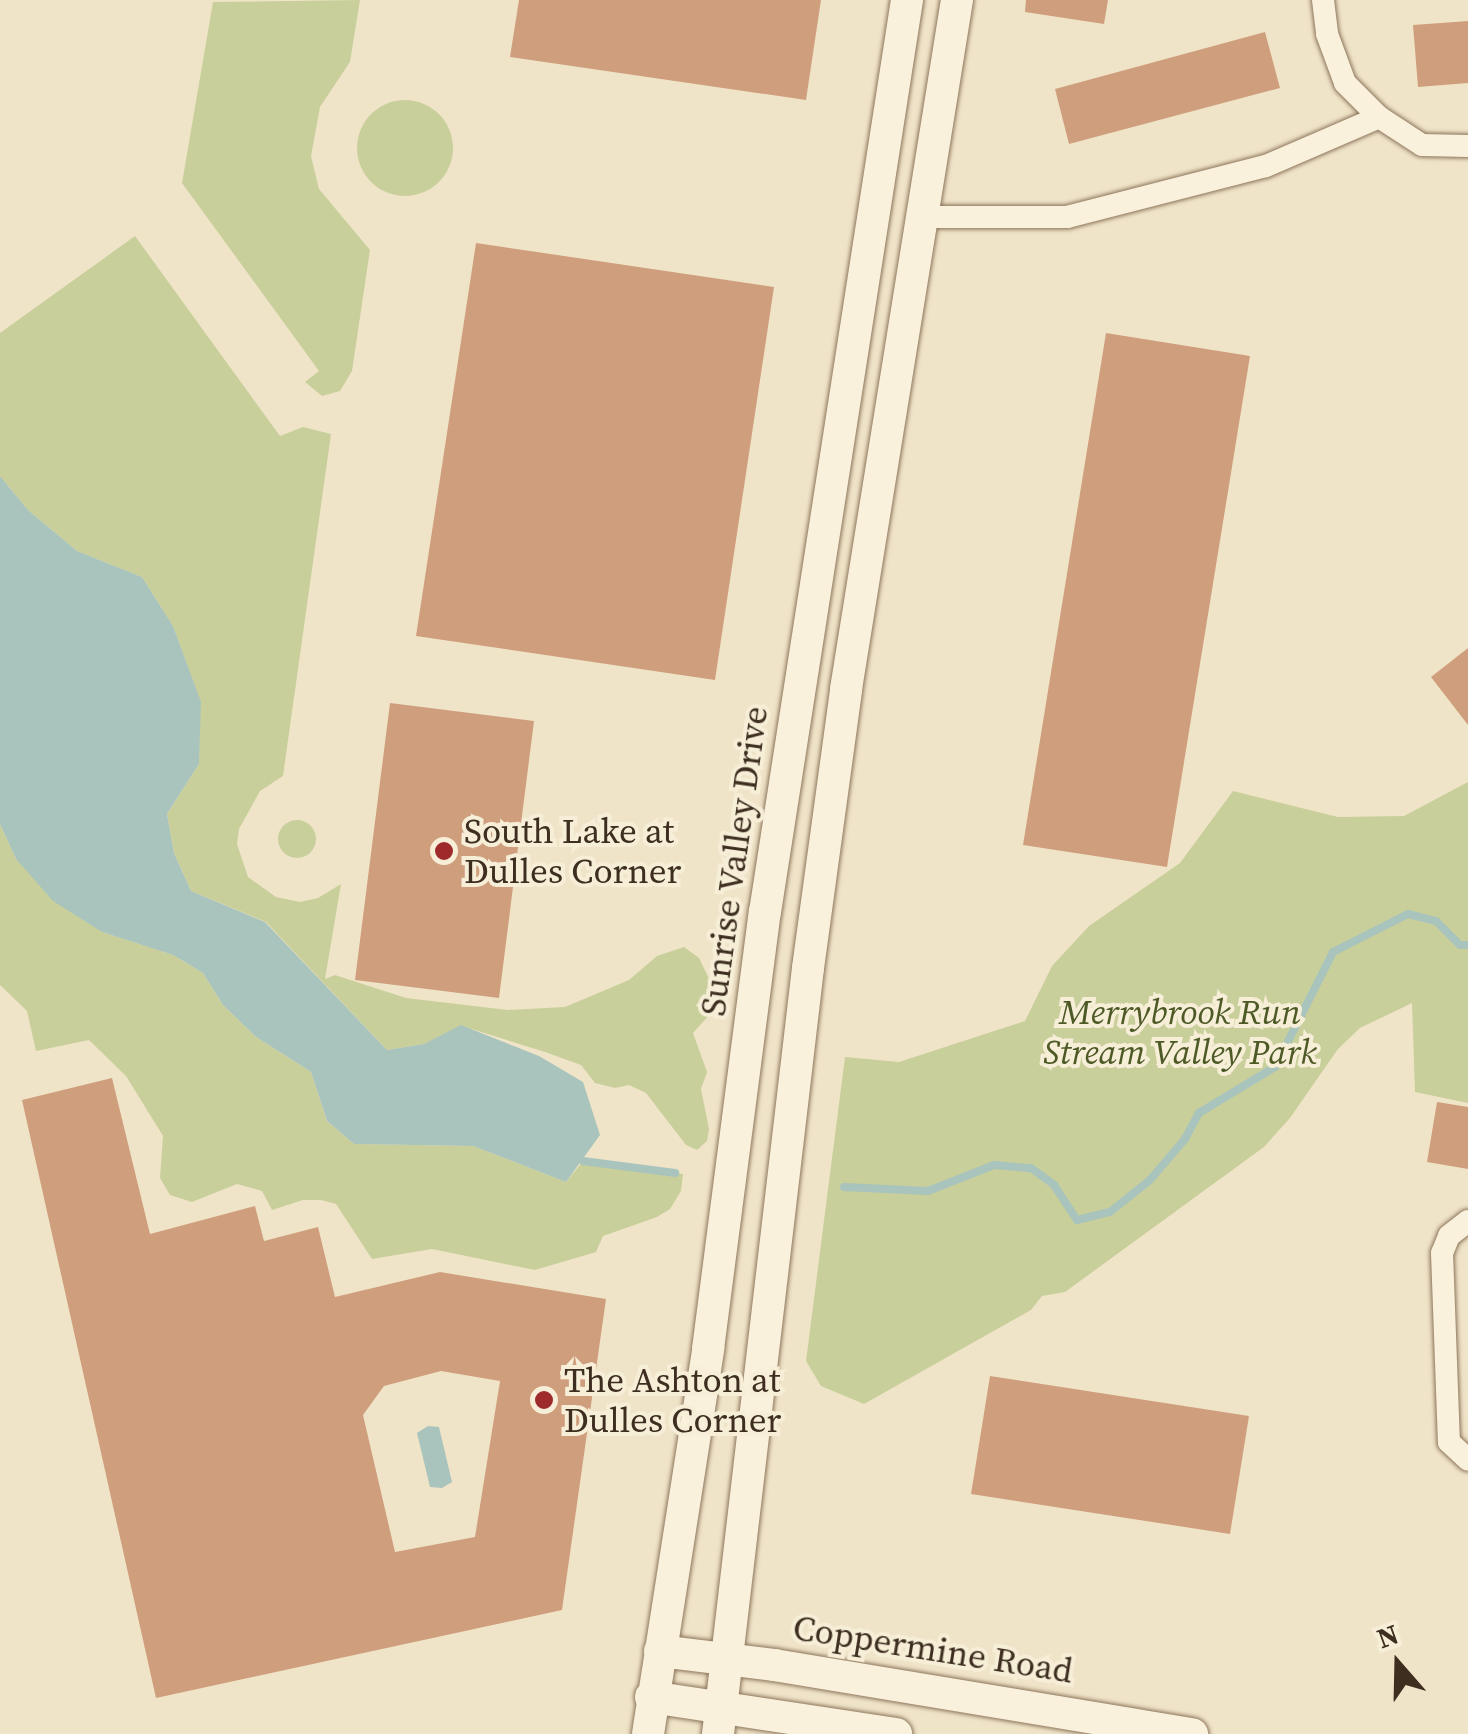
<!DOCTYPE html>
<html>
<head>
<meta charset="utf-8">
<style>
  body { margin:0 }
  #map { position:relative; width:1468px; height:1734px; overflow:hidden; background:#f0e4c8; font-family:"Source Serif 4",serif }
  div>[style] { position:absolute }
  .green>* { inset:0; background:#c9cf9b }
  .round { border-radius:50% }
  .water>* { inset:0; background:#a9c4bc }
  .stream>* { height:8px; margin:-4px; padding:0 4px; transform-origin:4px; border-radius:4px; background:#a9c4bc }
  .building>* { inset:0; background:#cf9f7d }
  .roads { filter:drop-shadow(0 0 2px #8d765c) drop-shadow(0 0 2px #8d765c) }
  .street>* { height:22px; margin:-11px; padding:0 11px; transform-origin:11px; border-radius:11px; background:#faf1dc }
  .secondary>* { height:32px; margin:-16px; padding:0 16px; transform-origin:16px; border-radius:16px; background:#faf1dc }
  .dots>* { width:28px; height:28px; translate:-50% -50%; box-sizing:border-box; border:5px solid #f7eed8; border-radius:50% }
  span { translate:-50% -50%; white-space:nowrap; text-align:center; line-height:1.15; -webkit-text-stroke:8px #f7eed8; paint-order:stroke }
  .poi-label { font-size:35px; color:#3d2e20 }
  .left { translate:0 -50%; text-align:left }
  .street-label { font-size:35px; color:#3d2e20 }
  .park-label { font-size:35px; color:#4d5a26; font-style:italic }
  .north { position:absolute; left:1348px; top:1614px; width:100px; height:100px; -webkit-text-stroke:8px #f7eed8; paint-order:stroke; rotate:340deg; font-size:28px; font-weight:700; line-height:40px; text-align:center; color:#3d2e20 }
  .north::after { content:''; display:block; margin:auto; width:35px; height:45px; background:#3d2e20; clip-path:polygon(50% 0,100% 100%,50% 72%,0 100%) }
</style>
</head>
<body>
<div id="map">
  <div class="green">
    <i style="clip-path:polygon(360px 0,350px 62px,320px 107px,311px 156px,319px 189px,370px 250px,352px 371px,340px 391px,322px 396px,305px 382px,319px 371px,182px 183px,213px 2px)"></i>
    <i class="round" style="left:357px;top:100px;width:96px;height:96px"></i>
    <i style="clip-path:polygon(135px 236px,280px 436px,303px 427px,331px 434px,283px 776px,260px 791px,239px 829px,237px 844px,248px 877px,276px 897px,300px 902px,318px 898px,341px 884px,325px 979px,335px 975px,406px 998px,508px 1010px,565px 1007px,629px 980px,657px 956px,684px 947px,699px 958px,713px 987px,711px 1013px,693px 1033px,707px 1072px,701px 1089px,709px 1129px,707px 1141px,697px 1150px,686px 1145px,646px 1093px,629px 1085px,615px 1088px,595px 1083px,581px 1065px,545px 1052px,462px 1026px,424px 1044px,387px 1050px,266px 922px,191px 891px,174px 853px,167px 814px,199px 764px,200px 701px,173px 626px,142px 577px,77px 551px,28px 510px,0 476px,0 333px)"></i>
    <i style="clip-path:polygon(1468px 782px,1468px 1103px,1415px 1092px,1412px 1003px,1360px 1028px,1338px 1049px,1290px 1118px,1264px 1147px,1065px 1292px,1042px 1296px,1031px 1310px,864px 1404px,821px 1386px,806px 1361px,845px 1057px,899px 1062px,1025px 1021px,1052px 966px,1089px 926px,1180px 863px,1233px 791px,1338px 817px,1404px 816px)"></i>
    <i class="round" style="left:278px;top:820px;width:38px;height:38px"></i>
    <i style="clip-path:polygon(0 824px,16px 859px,102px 932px,173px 955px,203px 973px,223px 1005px,256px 1037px,311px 1072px,327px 1121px,354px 1144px,473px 1146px,566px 1182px,583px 1161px,683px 1174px,681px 1191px,670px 1209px,657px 1217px,603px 1236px,596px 1252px,535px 1270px,432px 1249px,372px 1259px,336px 1204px,321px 1200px,303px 1200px,272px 1210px,262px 1191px,237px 1184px,192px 1202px,170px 1195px,160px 1178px,163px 1136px,126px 1076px,89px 1040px,36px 1051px,27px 1011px,0 985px)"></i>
  </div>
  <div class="water">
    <i style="clip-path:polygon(0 476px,28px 510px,77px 551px,142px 577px,173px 626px,201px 702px,199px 764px,167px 814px,174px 853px,191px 891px,265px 922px,387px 1050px,424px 1044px,461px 1025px,539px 1056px,583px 1082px,600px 1135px,566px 1182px,473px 1146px,354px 1144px,327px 1121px,311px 1072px,256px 1037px,223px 1005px,203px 973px,173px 955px,102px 932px,53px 901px,16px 859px,0 824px)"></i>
    <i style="clip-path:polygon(428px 1426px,439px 1427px,452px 1482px,442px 1488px,430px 1487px,417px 1433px)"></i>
  </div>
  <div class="stream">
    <i style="left:583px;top:1161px;width:93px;rotate:7.4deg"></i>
    <i style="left:844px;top:1187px;width:84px;rotate:2.7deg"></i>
    <i style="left:928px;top:1191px;width:71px;rotate:-21.5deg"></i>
    <i style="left:994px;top:1165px;width:37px;rotate:5deg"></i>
    <i style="left:1031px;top:1168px;width:29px;rotate:36deg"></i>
    <i style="left:1054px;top:1185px;width:42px;rotate:56.7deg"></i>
    <i style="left:1077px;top:1220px;width:34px;rotate:-14deg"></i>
    <i style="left:1110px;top:1212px;width:51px;rotate:-38.7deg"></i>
    <i style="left:1150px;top:1180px;width:54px;rotate:-49.5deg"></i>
    <i style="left:1185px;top:1139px;width:30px;rotate:-62deg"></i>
    <i style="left:1199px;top:1113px;width:89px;rotate:-31.2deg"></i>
    <i style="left:1275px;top:1067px;width:129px;rotate:-63.2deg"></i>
    <i style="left:1333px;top:952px;width:84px;rotate:-26.9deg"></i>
    <i style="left:1408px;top:914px;width:29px;rotate:14deg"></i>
    <i style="left:1436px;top:921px;width:34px;rotate:45deg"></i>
    <i style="left:1460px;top:945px;width:8px"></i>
  </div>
  <div class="building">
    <i style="clip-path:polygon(519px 0,821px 0,806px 100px,510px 57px)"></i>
    <i style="clip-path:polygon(1026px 0,1108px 0,1104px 24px,1025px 12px)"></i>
    <i style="clip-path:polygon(1468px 21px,1468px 83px,1418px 87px,1413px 25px)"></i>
    <i style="clip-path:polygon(1265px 32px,1280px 88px,1069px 144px,1055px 89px)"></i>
    <i style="clip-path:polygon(476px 243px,774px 287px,715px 680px,416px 636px)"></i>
    <i style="clip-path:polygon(1106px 333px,1250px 356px,1167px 867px,1023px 845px)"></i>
    <i style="clip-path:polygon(1468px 648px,1468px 725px,1431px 677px)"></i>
    <i style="clip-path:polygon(390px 703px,534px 721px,499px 998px,355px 980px)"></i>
    <i style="clip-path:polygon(evenodd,112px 1078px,150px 1234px,255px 1206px,264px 1241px,318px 1227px,335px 1297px,440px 1272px,606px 1299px,562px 1610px,156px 1698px,22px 1100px,112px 1078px,441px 1371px,500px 1381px,475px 1537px,395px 1552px,363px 1415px,384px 1386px,441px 1371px)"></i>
    <i style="clip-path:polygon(1437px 1102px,1468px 1107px,1468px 1169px,1427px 1162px)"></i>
    <i style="clip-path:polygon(990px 1376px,1249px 1416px,1230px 1534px,971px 1494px)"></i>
  </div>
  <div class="roads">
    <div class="street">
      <i style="left:1323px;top:0;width:34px;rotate:83deg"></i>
      <i style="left:1327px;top:34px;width:52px;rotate:69.8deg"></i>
      <i style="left:1345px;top:83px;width:48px;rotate:45deg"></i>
      <i style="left:1379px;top:117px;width:51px;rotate:33.1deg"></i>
      <i style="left:1422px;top:145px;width:46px;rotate:1.2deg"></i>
      <i style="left:923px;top:217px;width:144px"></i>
      <i style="left:1067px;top:217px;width:205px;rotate:-14.4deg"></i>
      <i style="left:1266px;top:166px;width:123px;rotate:-23.4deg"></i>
      <i style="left:1468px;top:1221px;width:24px;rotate:142deg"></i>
      <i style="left:1449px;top:1236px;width:18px;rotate:112deg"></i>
      <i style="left:1442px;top:1253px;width:189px;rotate:87.9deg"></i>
      <i style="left:1449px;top:1442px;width:26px;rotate:43deg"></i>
    </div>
    <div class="secondary">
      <i style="left:660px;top:1651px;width:115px;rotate:7deg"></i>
      <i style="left:774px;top:1665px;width:424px;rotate:9.4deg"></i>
      <i style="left:651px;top:1697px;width:248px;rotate:8.6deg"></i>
      <i style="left:648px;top:1734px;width:390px;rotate:-81.1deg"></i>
      <i style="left:708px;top:1349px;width:441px;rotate:-82.6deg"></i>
      <i style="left:765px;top:912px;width:923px;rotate:-81.15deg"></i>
      <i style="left:718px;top:1734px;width:771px;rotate:-83.3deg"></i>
      <i style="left:808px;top:968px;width:282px;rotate:-82.2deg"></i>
      <i style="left:846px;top:689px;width:698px;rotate:-80.85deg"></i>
    </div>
  </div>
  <div class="dots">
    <i style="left:444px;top:851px;background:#9e2a2b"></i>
    <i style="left:544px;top:1400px;background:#9e2a2b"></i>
  </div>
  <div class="poi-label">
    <span class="left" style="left:464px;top:851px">South Lake at<br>Dulles Corner</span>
    <span class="left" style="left:564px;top:1400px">The Ashton at<br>Dulles Corner</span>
  </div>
  <div class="street-label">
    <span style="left:734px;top:861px;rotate:-82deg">Sunrise Valley Drive</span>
    <span style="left:933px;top:1649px;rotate:9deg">Coppermine Road</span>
  </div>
  <div class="park-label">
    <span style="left:1180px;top:1032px">Merrybrook Run<br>Stream Valley Park</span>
  </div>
  <div class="north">N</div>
</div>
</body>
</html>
